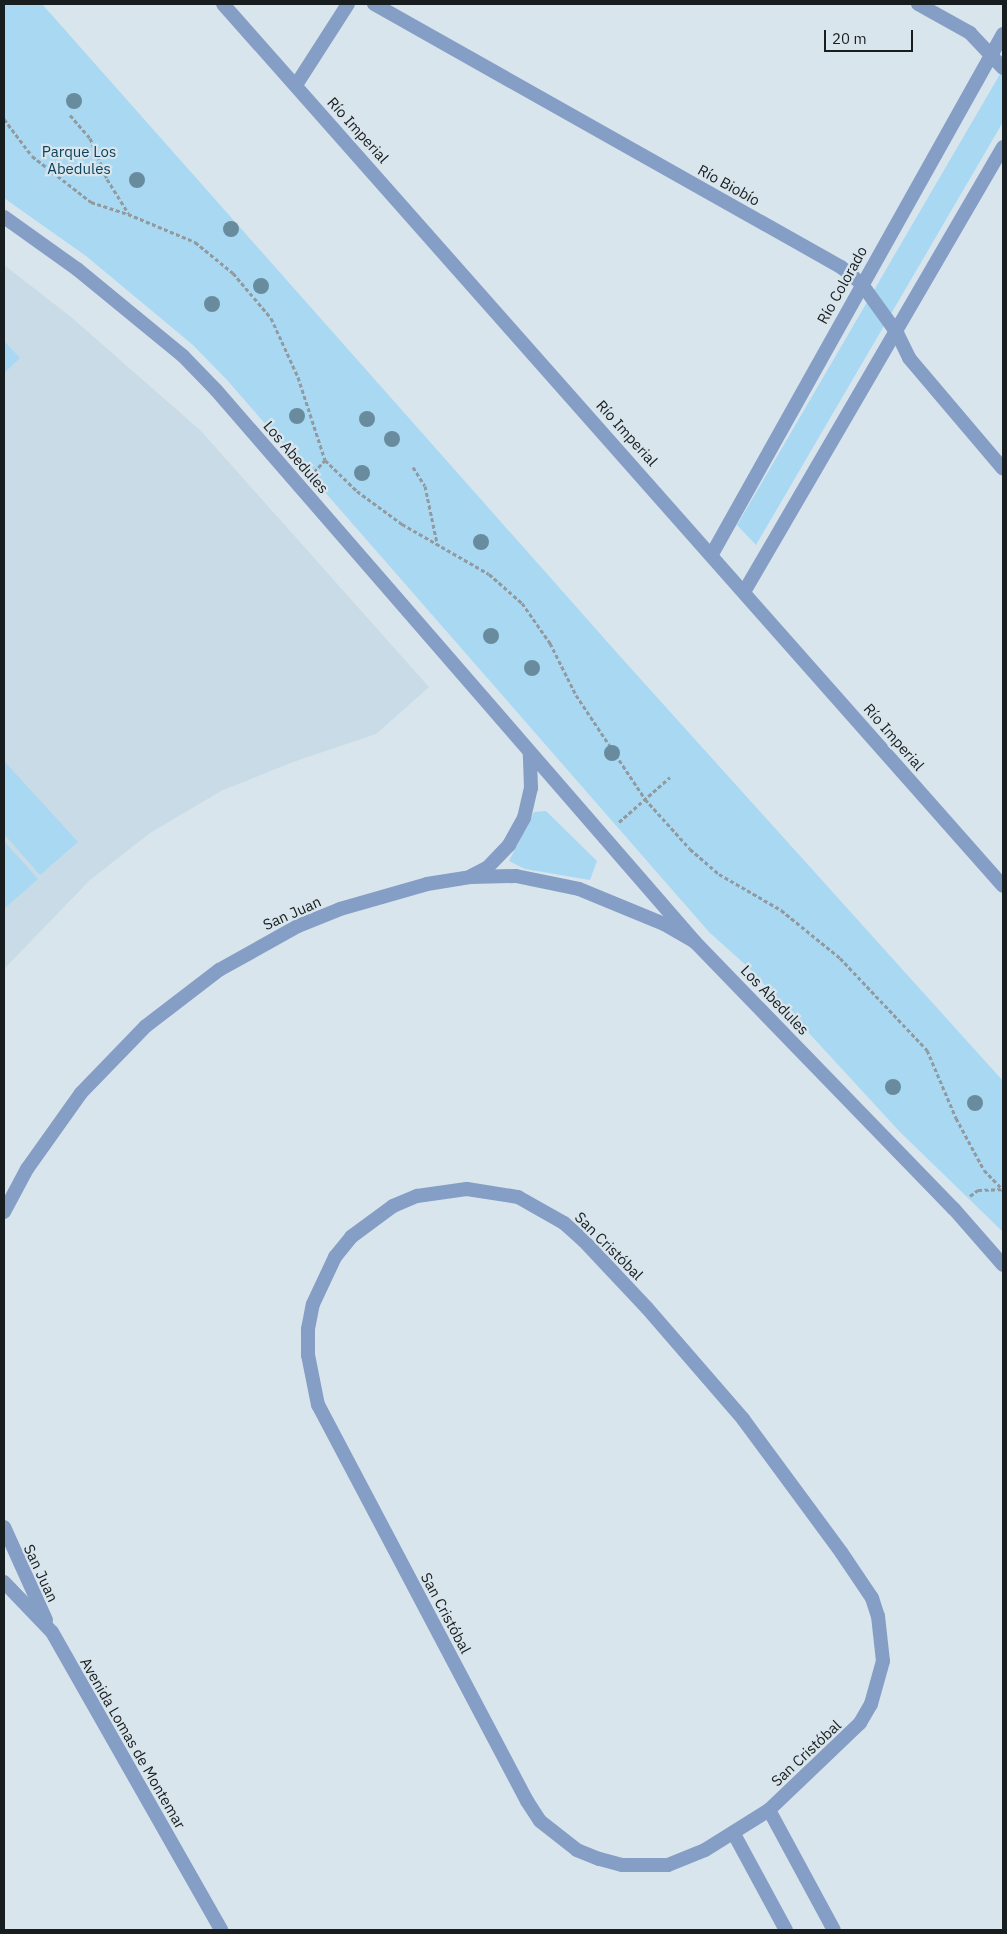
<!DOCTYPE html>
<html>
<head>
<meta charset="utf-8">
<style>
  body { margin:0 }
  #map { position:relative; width:1007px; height:1934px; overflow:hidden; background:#d9e5ec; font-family:"IBM Plex Sans",sans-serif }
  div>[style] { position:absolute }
  .built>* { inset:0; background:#c8dbe6 }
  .green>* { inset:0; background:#a9d8f3 }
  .path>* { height:3px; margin-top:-1.5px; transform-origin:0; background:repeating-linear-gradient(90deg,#909a9f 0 4px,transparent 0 6.5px) }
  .minor>* { height:14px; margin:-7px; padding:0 7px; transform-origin:7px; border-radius:7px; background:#859ec6 }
  .tertiary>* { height:14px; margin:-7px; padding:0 7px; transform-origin:7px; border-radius:7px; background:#859ec6 }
  .trees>* { width:16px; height:16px; margin:-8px; border-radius:50%; background:#688c9d }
  span { translate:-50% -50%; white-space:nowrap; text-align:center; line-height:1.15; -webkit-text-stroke:4.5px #d9e5ec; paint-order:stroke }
  .street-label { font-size:15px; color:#181d1f }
  .park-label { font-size:15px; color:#0b435c }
  .frame { position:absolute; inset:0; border:5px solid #181d1f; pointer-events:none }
  .scale { position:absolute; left:824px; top:30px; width:89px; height:22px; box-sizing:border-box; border:2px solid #181d1f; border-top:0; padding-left:6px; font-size:15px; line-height:18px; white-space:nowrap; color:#181d1f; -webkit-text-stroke:4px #d9e5ec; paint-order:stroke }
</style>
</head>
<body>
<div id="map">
  <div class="built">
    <i style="clip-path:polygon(4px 265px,71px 317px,201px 431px,429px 687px,376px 734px,293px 762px,221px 791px,150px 833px,90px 880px,4px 969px)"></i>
  </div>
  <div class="green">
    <i style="clip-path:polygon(4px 4px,42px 4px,618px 654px,1003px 1081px,1003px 1232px,900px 1132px,749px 968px,709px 932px,227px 380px,193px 345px,86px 256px,4px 198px)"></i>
    <i style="clip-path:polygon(1003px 69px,1003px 122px,756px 545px,737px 525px)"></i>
    <i style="clip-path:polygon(4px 341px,20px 358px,4px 373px)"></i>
    <i style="clip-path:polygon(4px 761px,78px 842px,40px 875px,4px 834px)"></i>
    <i style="clip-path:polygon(546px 811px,597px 861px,590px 880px,525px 869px,509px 861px,534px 812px)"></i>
    <i style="clip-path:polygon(4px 841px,38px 879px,4px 909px)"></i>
  </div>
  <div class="path">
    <i style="left:70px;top:115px;width:30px;rotate:49deg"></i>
    <i style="left:90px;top:138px;width:44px;rotate:67.5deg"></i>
    <i style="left:107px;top:179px;width:40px;rotate:58deg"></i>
    <i style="left:4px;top:119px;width:46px;rotate:52.9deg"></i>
    <i style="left:32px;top:156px;width:75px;rotate:37.9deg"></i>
    <i style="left:91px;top:202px;width:39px;rotate:18deg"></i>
    <i style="left:128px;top:214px;width:73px;rotate:22.7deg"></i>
    <i style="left:195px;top:242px;width:49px;rotate:39.2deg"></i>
    <i style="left:233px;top:273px;width:59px;rotate:49.8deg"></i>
    <i style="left:271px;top:318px;width:65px;rotate:65.4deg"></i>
    <i style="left:298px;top:377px;width:87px;rotate:72deg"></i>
    <i style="left:325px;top:460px;width:45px;rotate:44.1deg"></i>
    <i style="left:357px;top:491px;width:56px;rotate:36.3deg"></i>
    <i style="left:402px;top:524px;width:100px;rotate:29.9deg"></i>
    <i style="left:489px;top:574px;width:44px;rotate:41.3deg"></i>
    <i style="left:522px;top:603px;width:49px;rotate:55deg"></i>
    <i style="left:550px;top:643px;width:58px;rotate:63.4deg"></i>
    <i style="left:576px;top:695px;width:125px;rotate:56.4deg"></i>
    <i style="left:645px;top:799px;width:67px;rotate:48deg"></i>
    <i style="left:690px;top:849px;width:38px;rotate:41deg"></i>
    <i style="left:719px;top:874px;width:72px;rotate:30.1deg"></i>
    <i style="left:781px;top:910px;width:76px;rotate:39.1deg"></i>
    <i style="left:840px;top:958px;width:127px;rotate:46.6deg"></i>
    <i style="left:927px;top:1050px;width:74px;rotate:66.9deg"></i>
    <i style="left:956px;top:1118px;width:59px;rotate:61.7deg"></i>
    <i style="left:984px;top:1170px;width:28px;rotate:46deg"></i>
    <i style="left:413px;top:467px;width:22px;rotate:58deg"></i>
    <i style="left:425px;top:486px;width:58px;rotate:78.1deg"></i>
    <i style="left:314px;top:472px;width:16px;rotate:-47deg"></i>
    <i style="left:619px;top:822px;width:68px;rotate:-41.4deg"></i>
    <i style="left:970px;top:1196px;width:10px;rotate:-37deg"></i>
    <i style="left:978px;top:1190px;width:24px;rotate:-2deg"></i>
  </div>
  <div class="minor">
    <i style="left:223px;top:4px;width:1177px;rotate:48.51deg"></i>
    <i style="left:374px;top:4px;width:536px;rotate:29.39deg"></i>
    <i style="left:841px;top:267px;width:26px;rotate:39deg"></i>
    <i style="left:861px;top:283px;width:62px;rotate:54.2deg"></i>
    <i style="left:897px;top:333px;width:28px;rotate:64deg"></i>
    <i style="left:909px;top:358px;width:145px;rotate:49.7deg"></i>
    <i style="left:918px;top:4px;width:60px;rotate:29.1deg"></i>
    <i style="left:970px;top:33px;width:48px;rotate:46.7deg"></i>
    <i style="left:296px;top:85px;width:96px;rotate:-57.3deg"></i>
    <i style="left:712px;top:554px;width:596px;rotate:-60.77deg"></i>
    <i style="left:744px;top:592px;width:515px;rotate:-59.8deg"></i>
    <i style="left:471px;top:876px;width:18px;rotate:-27deg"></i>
    <i style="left:487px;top:868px;width:32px;rotate:-46deg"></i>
    <i style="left:509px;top:845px;width:31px;rotate:-61deg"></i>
    <i style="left:524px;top:818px;width:31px;rotate:-77deg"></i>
    <i style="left:531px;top:788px;width:36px;rotate:-92deg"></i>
    <i style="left:467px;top:1189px;width:52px;rotate:8.9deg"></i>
    <i style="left:518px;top:1197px;width:53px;rotate:29.5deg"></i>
    <i style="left:564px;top:1223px;width:27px;rotate:42deg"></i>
    <i style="left:584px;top:1241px;width:92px;rotate:46.8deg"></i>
    <i style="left:647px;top:1308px;width:147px;rotate:49.1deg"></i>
    <i style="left:743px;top:1419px;width:165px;rotate:53.6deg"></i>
    <i style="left:841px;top:1552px;width:55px;rotate:56deg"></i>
    <i style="left:872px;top:1598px;width:19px;rotate:72deg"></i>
    <i style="left:878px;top:1616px;width:45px;rotate:83.7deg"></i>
    <i style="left:883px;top:1661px;width:45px;rotate:105.6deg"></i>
    <i style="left:871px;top:1704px;width:22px;rotate:120deg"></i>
    <i style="left:860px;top:1723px;width:126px;rotate:136.3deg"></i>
    <i style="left:769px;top:1810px;width:75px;rotate:148deg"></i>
    <i style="left:705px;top:1850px;width:40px;rotate:158deg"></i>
    <i style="left:668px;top:1865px;width:46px;rotate:180deg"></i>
    <i style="left:622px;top:1865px;width:24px;rotate:-165deg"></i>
    <i style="left:599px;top:1859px;width:24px;rotate:-158deg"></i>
    <i style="left:577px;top:1850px;width:47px;rotate:-141.9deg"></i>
    <i style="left:540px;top:1821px;width:24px;rotate:-123deg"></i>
    <i style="left:527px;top:1801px;width:448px;rotate:-117.8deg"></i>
    <i style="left:318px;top:1405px;width:51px;rotate:-101.3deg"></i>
    <i style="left:308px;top:1355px;width:26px;rotate:-90deg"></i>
    <i style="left:308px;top:1329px;width:25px;rotate:-79deg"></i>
    <i style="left:313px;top:1304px;width:52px;rotate:-64.9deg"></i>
    <i style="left:335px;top:1257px;width:26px;rotate:-51deg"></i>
    <i style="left:351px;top:1237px;width:52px;rotate:-36.4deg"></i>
    <i style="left:393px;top:1206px;width:26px;rotate:-23deg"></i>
    <i style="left:417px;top:1196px;width:50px;rotate:-8deg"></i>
    <i style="left:4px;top:1212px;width:49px;rotate:-61.9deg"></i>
    <i style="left:27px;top:1169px;width:93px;rotate:-54.6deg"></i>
    <i style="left:81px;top:1093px;width:93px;rotate:-45.9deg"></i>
    <i style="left:146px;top:1026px;width:92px;rotate:-37.5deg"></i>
    <i style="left:219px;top:970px;width:90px;rotate:-29.1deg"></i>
    <i style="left:298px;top:926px;width:45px;rotate:-22deg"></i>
    <i style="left:340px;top:909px;width:91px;rotate:-16deg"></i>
    <i style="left:427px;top:884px;width:45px;rotate:-9deg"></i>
    <i style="left:471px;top:877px;width:45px;rotate:-1.3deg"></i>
    <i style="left:516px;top:876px;width:64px;rotate:11.7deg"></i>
    <i style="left:579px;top:889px;width:92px;rotate:22.4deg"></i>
    <i style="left:664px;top:924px;width:34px;rotate:30deg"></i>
    <i style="left:4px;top:1527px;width:102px;rotate:65.7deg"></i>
    <i style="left:4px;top:1582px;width:69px;rotate:46.2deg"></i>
    <i style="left:52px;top:1632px;width:343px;rotate:60.4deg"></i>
    <i style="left:769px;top:1810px;width:136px;rotate:61.6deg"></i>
    <i style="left:734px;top:1834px;width:109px;rotate:61.6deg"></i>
  </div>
  <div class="tertiary">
    <i style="left:4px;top:217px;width:90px;rotate:35.5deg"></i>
    <i style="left:77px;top:269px;width:137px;rotate:39.4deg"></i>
    <i style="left:183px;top:356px;width:47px;rotate:45.9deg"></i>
    <i style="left:216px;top:390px;width:731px;rotate:49.05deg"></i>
    <i style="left:695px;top:942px;width:372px;rotate:45.9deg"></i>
    <i style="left:954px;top:1209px;width:74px;rotate:48.8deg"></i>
  </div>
  <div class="trees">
    <i style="left:74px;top:101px"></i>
    <i style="left:137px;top:180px"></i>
    <i style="left:231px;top:229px"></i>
    <i style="left:261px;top:286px"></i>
    <i style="left:212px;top:304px"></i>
    <i style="left:297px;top:416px"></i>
    <i style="left:367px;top:419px"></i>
    <i style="left:392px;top:439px"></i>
    <i style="left:362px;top:473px"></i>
    <i style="left:481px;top:542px"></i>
    <i style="left:491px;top:636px"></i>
    <i style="left:532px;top:668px"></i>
    <i style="left:612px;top:753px"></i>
    <i style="left:893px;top:1087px"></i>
    <i style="left:975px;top:1103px"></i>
  </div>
  <div class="street-label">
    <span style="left:358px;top:130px;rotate:48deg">Río Imperial</span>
    <span style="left:729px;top:185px;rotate:29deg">Río Biobío</span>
    <span style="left:842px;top:285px;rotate:-61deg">Río Colorado</span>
    <span style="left:627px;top:433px;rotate:48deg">Río Imperial</span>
    <span style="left:296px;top:457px;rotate:49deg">Los Abedules</span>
    <span style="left:894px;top:737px;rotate:49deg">Río Imperial</span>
    <span style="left:292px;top:913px;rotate:-24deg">San Juan</span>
    <span style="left:775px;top:1000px;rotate:46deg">Los Abedules</span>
    <span style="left:609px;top:1246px;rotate:45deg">San Cristóbal</span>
    <span style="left:41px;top:1573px;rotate:65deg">San Juan</span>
    <span style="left:446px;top:1613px;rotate:62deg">San Cristóbal</span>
    <span style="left:133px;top:1743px;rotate:60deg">Avenida Lomas de Montemar</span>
    <span style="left:806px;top:1753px;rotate:-43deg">San Cristóbal</span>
  </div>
  <div class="park-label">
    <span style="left:79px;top:160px">Parque Los<br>Abedules</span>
  </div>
  <div class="frame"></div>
  <div class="scale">20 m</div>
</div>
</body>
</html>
